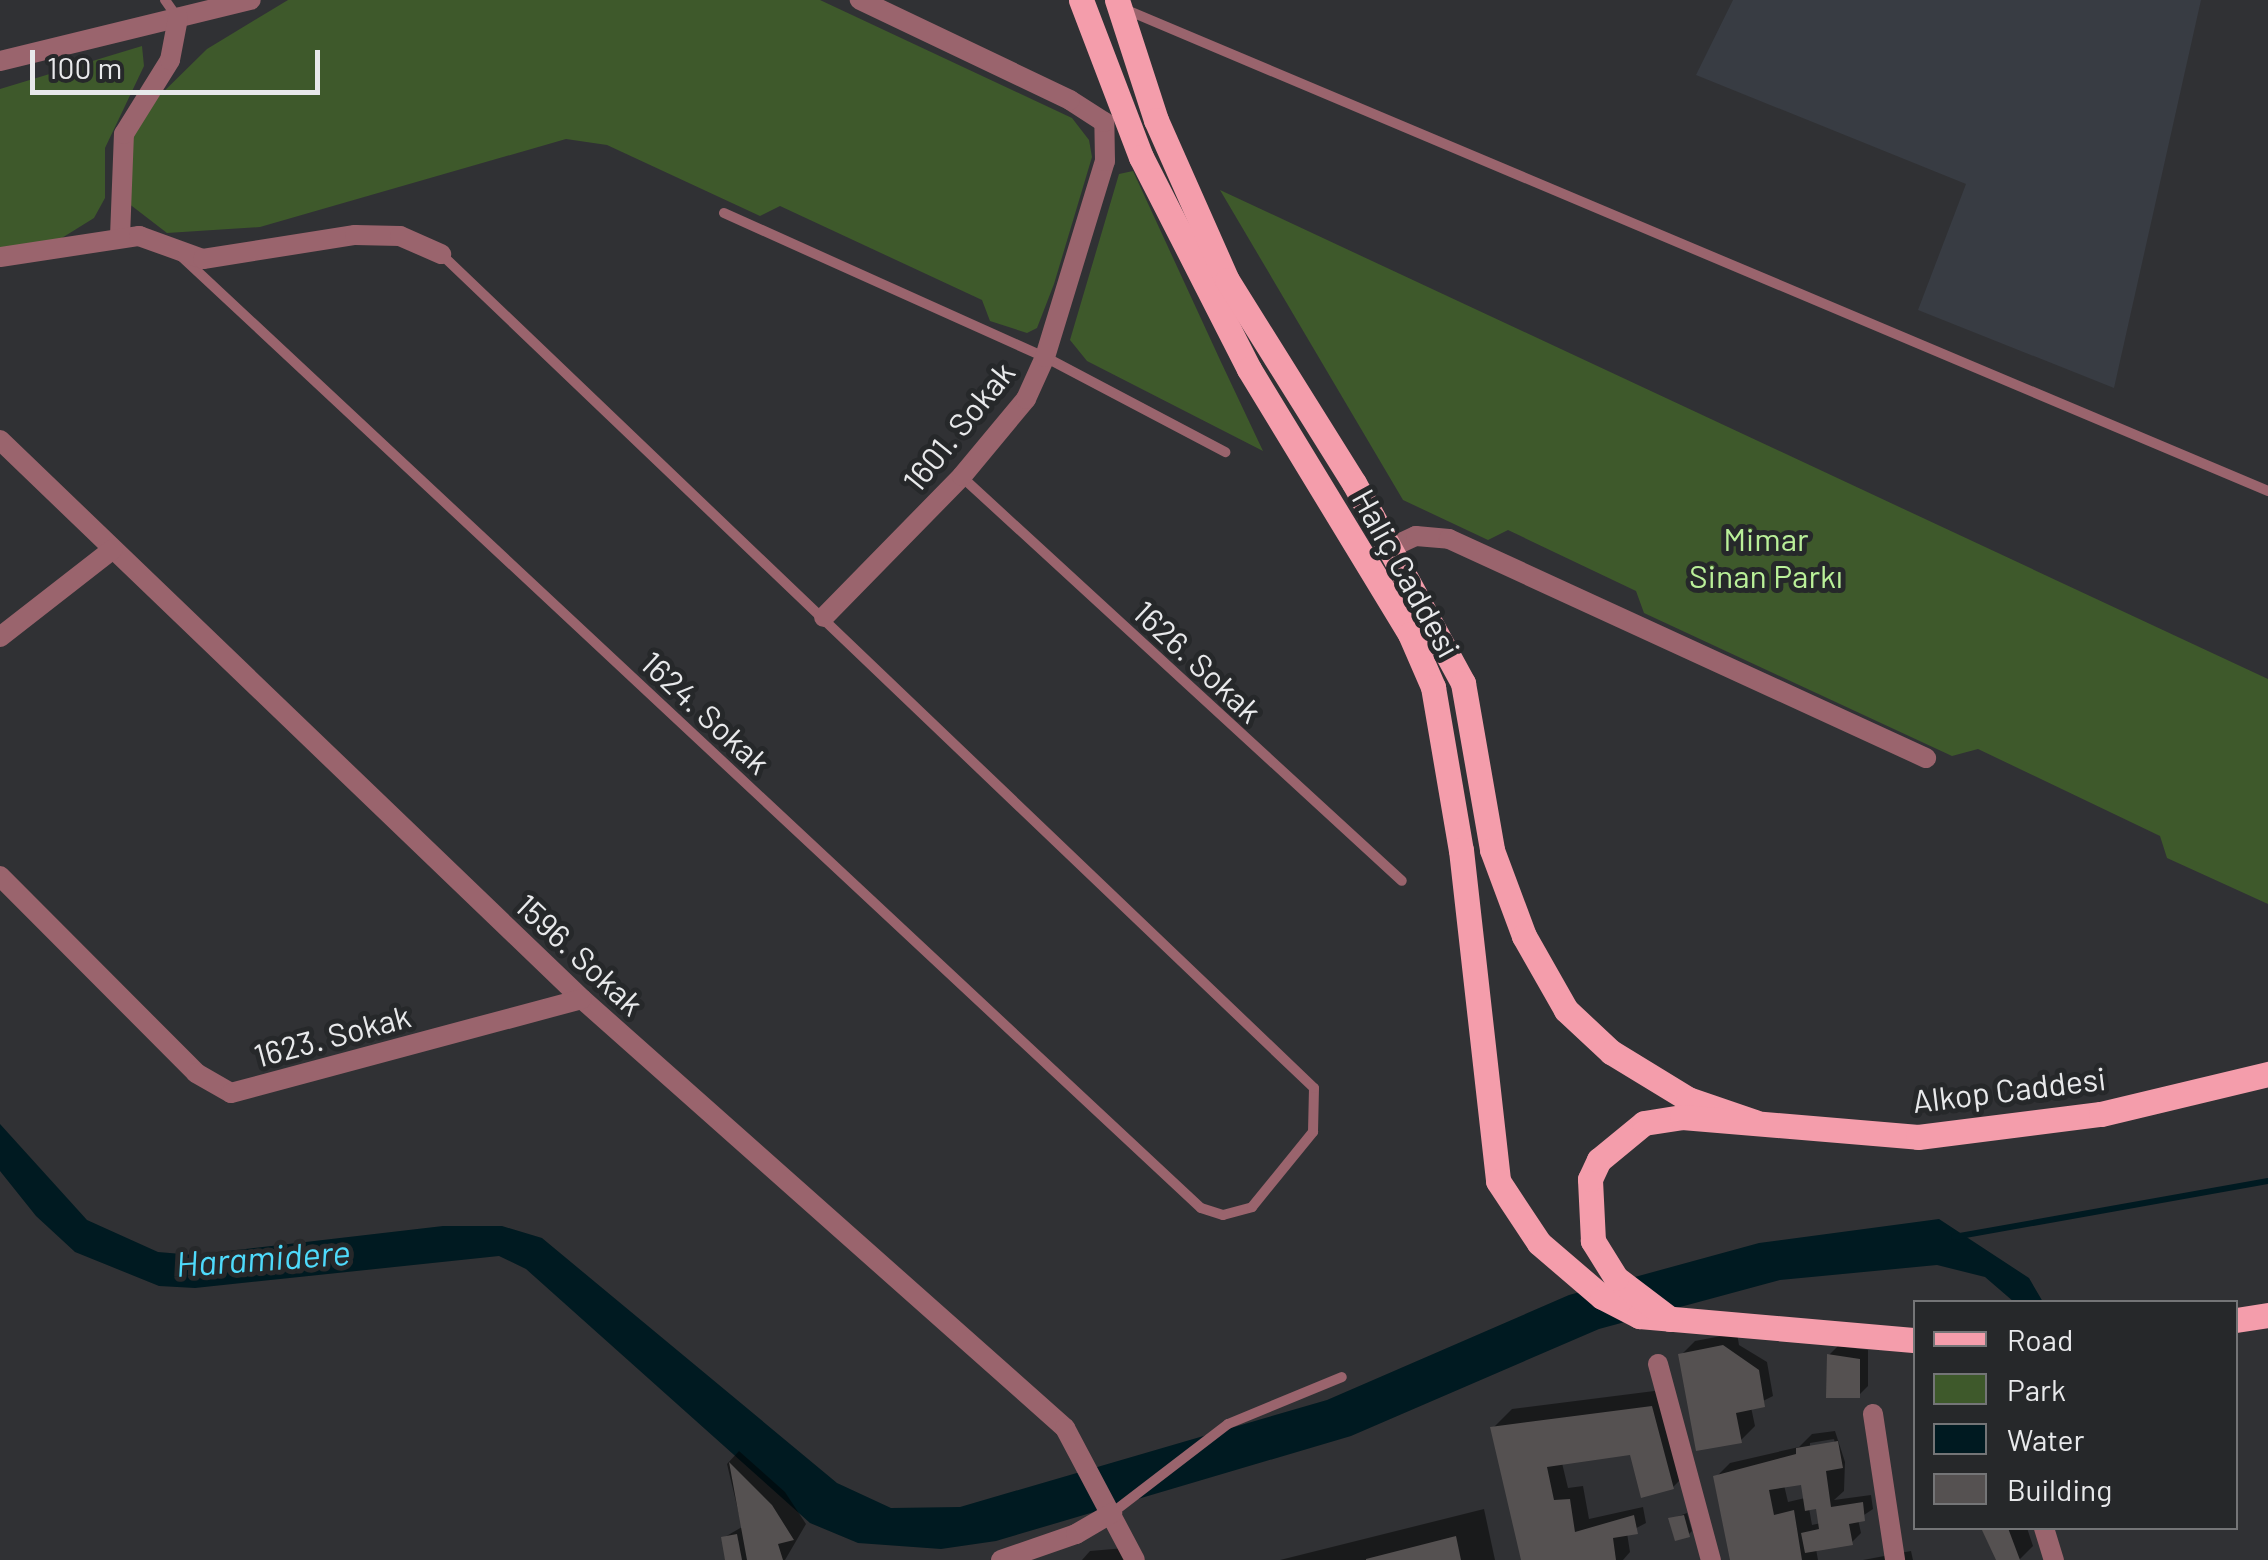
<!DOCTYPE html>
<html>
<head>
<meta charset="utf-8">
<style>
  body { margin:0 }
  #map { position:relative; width:2268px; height:1560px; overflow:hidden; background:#303134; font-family:Barlow,sans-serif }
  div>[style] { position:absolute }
  .built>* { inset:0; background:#383c43 }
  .green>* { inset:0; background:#3e592b }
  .water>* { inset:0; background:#001a21 }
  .shadow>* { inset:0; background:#0007 }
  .stream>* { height:6px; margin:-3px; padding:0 3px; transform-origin:3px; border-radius:3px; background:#001a21 }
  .building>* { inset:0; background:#555151 }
  .lane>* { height:10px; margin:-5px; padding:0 5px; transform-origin:5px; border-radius:5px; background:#9a646d }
  .street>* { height:20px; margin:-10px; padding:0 10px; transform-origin:10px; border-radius:10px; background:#9a646d }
  .primary>* { height:25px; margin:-12.5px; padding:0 12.5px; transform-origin:12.5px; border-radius:12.5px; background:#f49dab }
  span { translate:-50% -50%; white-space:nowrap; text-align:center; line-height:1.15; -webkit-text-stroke:10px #26282a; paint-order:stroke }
  .street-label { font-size:32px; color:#e8e9eb }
  .park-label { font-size:32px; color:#baf099 }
  .water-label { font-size:35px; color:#4edafb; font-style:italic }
  .legend { position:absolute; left:1913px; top:1300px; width:325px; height:230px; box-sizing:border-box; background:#26282a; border:2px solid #747577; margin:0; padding:12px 18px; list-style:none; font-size:30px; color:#e8e9eb }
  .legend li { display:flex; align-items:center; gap:20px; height:50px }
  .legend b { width:50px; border:2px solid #747577 }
  .scale { position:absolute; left:30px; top:50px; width:290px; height:45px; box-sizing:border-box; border:5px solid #e8e9eb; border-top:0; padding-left:12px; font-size:30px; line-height:35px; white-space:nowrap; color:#e8e9eb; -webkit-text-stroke:8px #26282a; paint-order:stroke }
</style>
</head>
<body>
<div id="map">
  <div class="built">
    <i style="clip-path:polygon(1733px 0,2201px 0,2114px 388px,1918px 310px,1966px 184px,1696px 75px)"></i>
  </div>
  <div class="green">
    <i style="clip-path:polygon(288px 0,820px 0,1072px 118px,1089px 140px,1092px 157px,1054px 284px,1037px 328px,1027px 333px,990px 321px,982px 300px,780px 206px,760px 216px,607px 145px,566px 139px,260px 227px,167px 233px,128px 203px,131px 137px,149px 106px,207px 49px)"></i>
    <i style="clip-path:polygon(142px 46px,144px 66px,105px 148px,105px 198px,94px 218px,57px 241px,0 248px,0 89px)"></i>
    <i style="clip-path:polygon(1133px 171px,1221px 362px,1263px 451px,1087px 361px,1070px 340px,1119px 174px)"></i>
    <i style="clip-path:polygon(1220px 190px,2268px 679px,2268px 904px,2167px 858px,2160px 836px,1978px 749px,1952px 756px,1644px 613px,1636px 591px,1508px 530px,1488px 540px,1403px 500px)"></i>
  </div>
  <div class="water">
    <i style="clip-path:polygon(0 1124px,87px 1220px,158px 1252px,194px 1255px,443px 1226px,502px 1226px,542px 1238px,837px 1483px,891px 1508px,960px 1507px,1327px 1400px,1569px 1295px,1759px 1243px,1939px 1219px,2029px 1278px,2043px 1302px,2014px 1302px,1985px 1277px,1937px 1265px,1780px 1280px,1599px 1329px,1351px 1436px,996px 1541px,941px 1549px,858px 1543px,810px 1523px,526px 1269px,499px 1256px,195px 1288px,159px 1286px,75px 1252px,36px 1216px,0 1171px)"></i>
  </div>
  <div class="shadow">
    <i style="clip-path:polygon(1737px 1333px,1739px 1345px,1767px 1362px,1773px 1396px,1751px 1407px,1755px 1426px,1741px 1440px,1681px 1355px,1695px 1341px)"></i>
    <i style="clip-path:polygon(1838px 1346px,1868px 1350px,1868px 1386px,1859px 1395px,1829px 1355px)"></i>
    <i style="clip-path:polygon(1670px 1389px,1682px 1478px,1673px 1487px,1632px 1452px,1562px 1463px,1568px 1488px,1583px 1486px,1589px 1519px,1643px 1507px,1646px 1523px,1627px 1533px,1630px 1552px,1623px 1560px,1522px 1560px,1493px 1428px,1512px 1409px)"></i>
    <i style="clip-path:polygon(evenodd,1835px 1431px,1845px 1462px,1844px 1491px,1834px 1500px,1871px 1495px,1873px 1509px,1858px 1519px,1861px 1533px,1852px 1542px,1816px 1549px,1818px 1560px,1732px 1560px,1716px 1477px,1730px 1463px,1799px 1447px,1812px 1434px,1835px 1431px,1834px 1439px,1835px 1444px,1810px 1448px,1810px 1443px,1834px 1439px,1835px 1431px,1803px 1483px,1805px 1498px,1788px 1502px,1784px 1485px,1803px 1483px,1835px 1431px,1823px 1506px,1821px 1523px,1812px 1525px,1809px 1508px,1823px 1506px)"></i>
    <i style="clip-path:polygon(739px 1451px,785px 1492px,806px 1524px,785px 1560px,728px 1560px,723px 1538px,742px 1527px,727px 1464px)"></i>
    <i style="clip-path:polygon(1484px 1509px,1495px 1560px,1280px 1560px)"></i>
    <i style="clip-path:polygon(1687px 1513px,1692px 1531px,1688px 1535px,1671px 1519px)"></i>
    <i style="clip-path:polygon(1984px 1528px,2027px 1528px,2033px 1546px,2019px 1560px,1999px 1560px)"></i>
    <i style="clip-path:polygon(1125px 1548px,1131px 1560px,1082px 1560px,1090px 1551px)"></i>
    <i style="clip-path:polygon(1911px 1551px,1913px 1560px,1863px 1560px)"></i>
  </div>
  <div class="stream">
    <i style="left:1954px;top:1237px;width:319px;rotate:-10.1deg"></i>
  </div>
  <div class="building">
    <i style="clip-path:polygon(1723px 1345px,1759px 1370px,1765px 1407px,1736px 1413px,1742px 1443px,1696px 1451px,1678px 1354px)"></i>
    <i style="clip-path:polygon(1827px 1354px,1860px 1359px,1860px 1398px,1826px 1398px)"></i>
    <i style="clip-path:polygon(1652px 1406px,1674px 1489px,1641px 1498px,1630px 1455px,1547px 1467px,1554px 1500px,1570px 1499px,1575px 1532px,1634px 1515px,1638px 1534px,1613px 1538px,1616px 1560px,1521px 1560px,1490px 1427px)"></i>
    <i style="clip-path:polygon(1838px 1441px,1843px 1468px,1826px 1471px,1831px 1507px,1863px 1502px,1865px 1521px,1849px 1524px,1853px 1545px,1805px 1553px,1801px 1533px,1819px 1529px,1816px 1509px,1805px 1511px,1801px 1485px,1769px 1490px,1774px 1515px,1794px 1510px,1802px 1560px,1730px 1560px,1713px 1476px,1796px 1454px,1796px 1448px)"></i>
    <i style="clip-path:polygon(729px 1462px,772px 1505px,794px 1540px,778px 1544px,783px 1560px,747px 1560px)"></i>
    <i style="clip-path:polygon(1684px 1515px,1690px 1537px,1675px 1541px,1668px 1518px)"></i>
    <i style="clip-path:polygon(1981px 1528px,2008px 1528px,2020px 1560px,1996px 1560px)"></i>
    <i style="clip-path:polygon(737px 1534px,742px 1560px,725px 1560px,721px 1537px)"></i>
    <i style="clip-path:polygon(1456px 1536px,1461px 1560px,1366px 1560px,1366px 1559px)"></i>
  </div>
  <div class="lane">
    <i style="left:165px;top:0;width:21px;rotate:55deg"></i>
    <i style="left:1122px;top:8px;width:1244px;rotate:22.85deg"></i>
    <i style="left:724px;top:213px;width:352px;rotate:24.2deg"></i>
    <i style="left:1045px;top:357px;width:204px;rotate:27.8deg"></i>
    <i style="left:181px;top:256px;width:1395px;rotate:43.03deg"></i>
    <i style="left:1201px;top:1208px;width:23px;rotate:18deg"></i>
    <i style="left:1223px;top:1215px;width:30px;rotate:-15deg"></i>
    <i style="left:1252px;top:1207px;width:97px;rotate:-50.9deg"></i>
    <i style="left:1313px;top:1132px;width:44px;rotate:-88.7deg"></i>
    <i style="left:1314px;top:1088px;width:1207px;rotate:-136.31deg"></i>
    <i style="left:962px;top:477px;width:597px;rotate:42.56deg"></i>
    <i style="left:1112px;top:1513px;width:146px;rotate:-37.5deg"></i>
    <i style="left:1228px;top:1424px;width:123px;rotate:-22.4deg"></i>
  </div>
  <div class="street">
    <i style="left:0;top:61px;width:258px;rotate:-13.7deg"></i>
    <i style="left:120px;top:237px;width:103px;rotate:-87.8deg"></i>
    <i style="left:124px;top:134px;width:87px;rotate:-58.1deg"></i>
    <i style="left:170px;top:60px;width:43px;rotate:-79.2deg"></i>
    <i style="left:0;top:257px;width:141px;rotate:-8.6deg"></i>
    <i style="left:139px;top:236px;width:68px;rotate:19.8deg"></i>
    <i style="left:203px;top:259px;width:154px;rotate:-9deg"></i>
    <i style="left:355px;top:235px;width:45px;rotate:1.3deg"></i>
    <i style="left:400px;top:236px;width:45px;rotate:23.7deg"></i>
    <i style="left:0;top:440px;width:807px;rotate:43.85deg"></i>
    <i style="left:582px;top:999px;width:646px;rotate:41.61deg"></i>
    <i style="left:1065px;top:1428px;width:149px;rotate:62.1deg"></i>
    <i style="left:1392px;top:547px;width:26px;rotate:-25deg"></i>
    <i style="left:1416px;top:536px;width:33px;rotate:5deg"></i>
    <i style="left:1449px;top:539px;width:525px;rotate:24.66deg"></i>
    <i style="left:824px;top:617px;width:197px;rotate:-45.6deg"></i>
    <i style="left:962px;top:476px;width:100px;rotate:-50.3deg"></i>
    <i style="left:1026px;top:399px;width:46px;rotate:-65.7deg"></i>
    <i style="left:1045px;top:357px;width:205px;rotate:-73deg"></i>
    <i style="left:1105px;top:161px;width:39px;rotate:-91deg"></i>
    <i style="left:1104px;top:122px;width:40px;rotate:-147.1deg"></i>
    <i style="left:1070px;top:100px;width:233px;rotate:-154.5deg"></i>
    <i style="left:0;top:637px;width:143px;rotate:-37.9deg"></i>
    <i style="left:0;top:876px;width:278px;rotate:45.1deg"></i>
    <i style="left:196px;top:1073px;width:40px;rotate:29.7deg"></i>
    <i style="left:231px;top:1093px;width:363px;rotate:-15deg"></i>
    <i style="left:1658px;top:1364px;width:203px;rotate:74.9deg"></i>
    <i style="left:1873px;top:1414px;width:148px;rotate:81.4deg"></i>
    <i style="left:2044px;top:1528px;width:34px;rotate:73deg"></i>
    <i style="left:1001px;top:1560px;width:79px;rotate:-19.1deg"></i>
    <i style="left:1076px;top:1534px;width:42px;rotate:-30.3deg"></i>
  </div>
  <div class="primary">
    <i style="left:1081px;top:0;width:168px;rotate:69.1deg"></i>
    <i style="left:1141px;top:157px;width:238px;rotate:63deg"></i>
    <i style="left:1249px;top:369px;width:310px;rotate:58.7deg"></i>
    <i style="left:1410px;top:634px;width:58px;rotate:66.5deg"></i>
    <i style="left:1433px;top:687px;width:165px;rotate:80.3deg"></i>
    <i style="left:1461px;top:850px;width:333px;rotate:83.6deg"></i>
    <i style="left:1498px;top:1181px;width:74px;rotate:56.5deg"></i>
    <i style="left:1539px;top:1243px;width:83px;rotate:40.6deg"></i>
    <i style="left:1602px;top:1297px;width:42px;rotate:27.2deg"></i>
    <i style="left:1639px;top:1316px;width:278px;rotate:5deg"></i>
    <i style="left:1117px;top:0;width:126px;rotate:72deg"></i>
    <i style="left:1156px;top:120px;width:175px;rotate:66.1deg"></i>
    <i style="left:1227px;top:280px;width:239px;rotate:58deg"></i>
    <i style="left:1354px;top:483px;width:228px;rotate:61.4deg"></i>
    <i style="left:1463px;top:683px;width:169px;rotate:80.1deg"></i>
    <i style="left:1492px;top:850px;width:92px;rotate:69.6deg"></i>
    <i style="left:1524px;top:936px;width:85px;rotate:60.4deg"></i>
    <i style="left:1566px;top:1010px;width:62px;rotate:43deg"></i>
    <i style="left:1611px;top:1052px;width:90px;rotate:31.4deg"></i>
    <i style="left:1688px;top:1099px;width:71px;rotate:18.9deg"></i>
    <i style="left:1670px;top:1319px;width:68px;rotate:-142.8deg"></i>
    <i style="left:1616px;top:1278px;width:44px;rotate:-121.9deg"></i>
    <i style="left:1593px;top:1241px;width:62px;rotate:-92.8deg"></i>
    <i style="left:1590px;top:1179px;width:21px;rotate:-65deg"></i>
    <i style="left:1599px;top:1160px;width:58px;rotate:-39.4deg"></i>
    <i style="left:1644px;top:1123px;width:38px;rotate:-9deg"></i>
    <i style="left:1682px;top:1117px;width:237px;rotate:4.8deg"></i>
    <i style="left:1918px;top:1137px;width:184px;rotate:-7.2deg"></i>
    <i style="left:2101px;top:1114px;width:172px;rotate:-13.5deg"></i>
    <i style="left:2236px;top:1320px;width:32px;rotate:-9deg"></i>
  </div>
  <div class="street-label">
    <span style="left:958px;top:426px;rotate:-51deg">1601. Sokak</span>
    <span style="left:1407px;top:573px;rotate:61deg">Haliç Caddesi</span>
    <span style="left:1198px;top:661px;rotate:43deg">1626. Sokak</span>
    <span style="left:706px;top:712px;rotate:43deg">1624. Sokak</span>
    <span style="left:580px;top:954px;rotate:43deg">1596. Sokak</span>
    <span style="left:332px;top:1035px;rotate:-15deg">1623. Sokak</span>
    <span style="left:2009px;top:1089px;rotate:-7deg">Alkop Caddesi</span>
  </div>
  <div class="park-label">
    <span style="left:1766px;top:557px">Mimar<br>Sinan Parkı</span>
  </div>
  <div class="water-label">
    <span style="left:263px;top:1257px;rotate:-4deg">Haramidere</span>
  </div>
  <ul class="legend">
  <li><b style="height:12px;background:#f49dab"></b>Road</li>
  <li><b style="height:28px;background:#3e592b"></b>Park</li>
  <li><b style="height:28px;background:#001a21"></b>Water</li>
  <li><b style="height:28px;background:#555151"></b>Building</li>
  </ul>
  <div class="scale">100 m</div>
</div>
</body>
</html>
